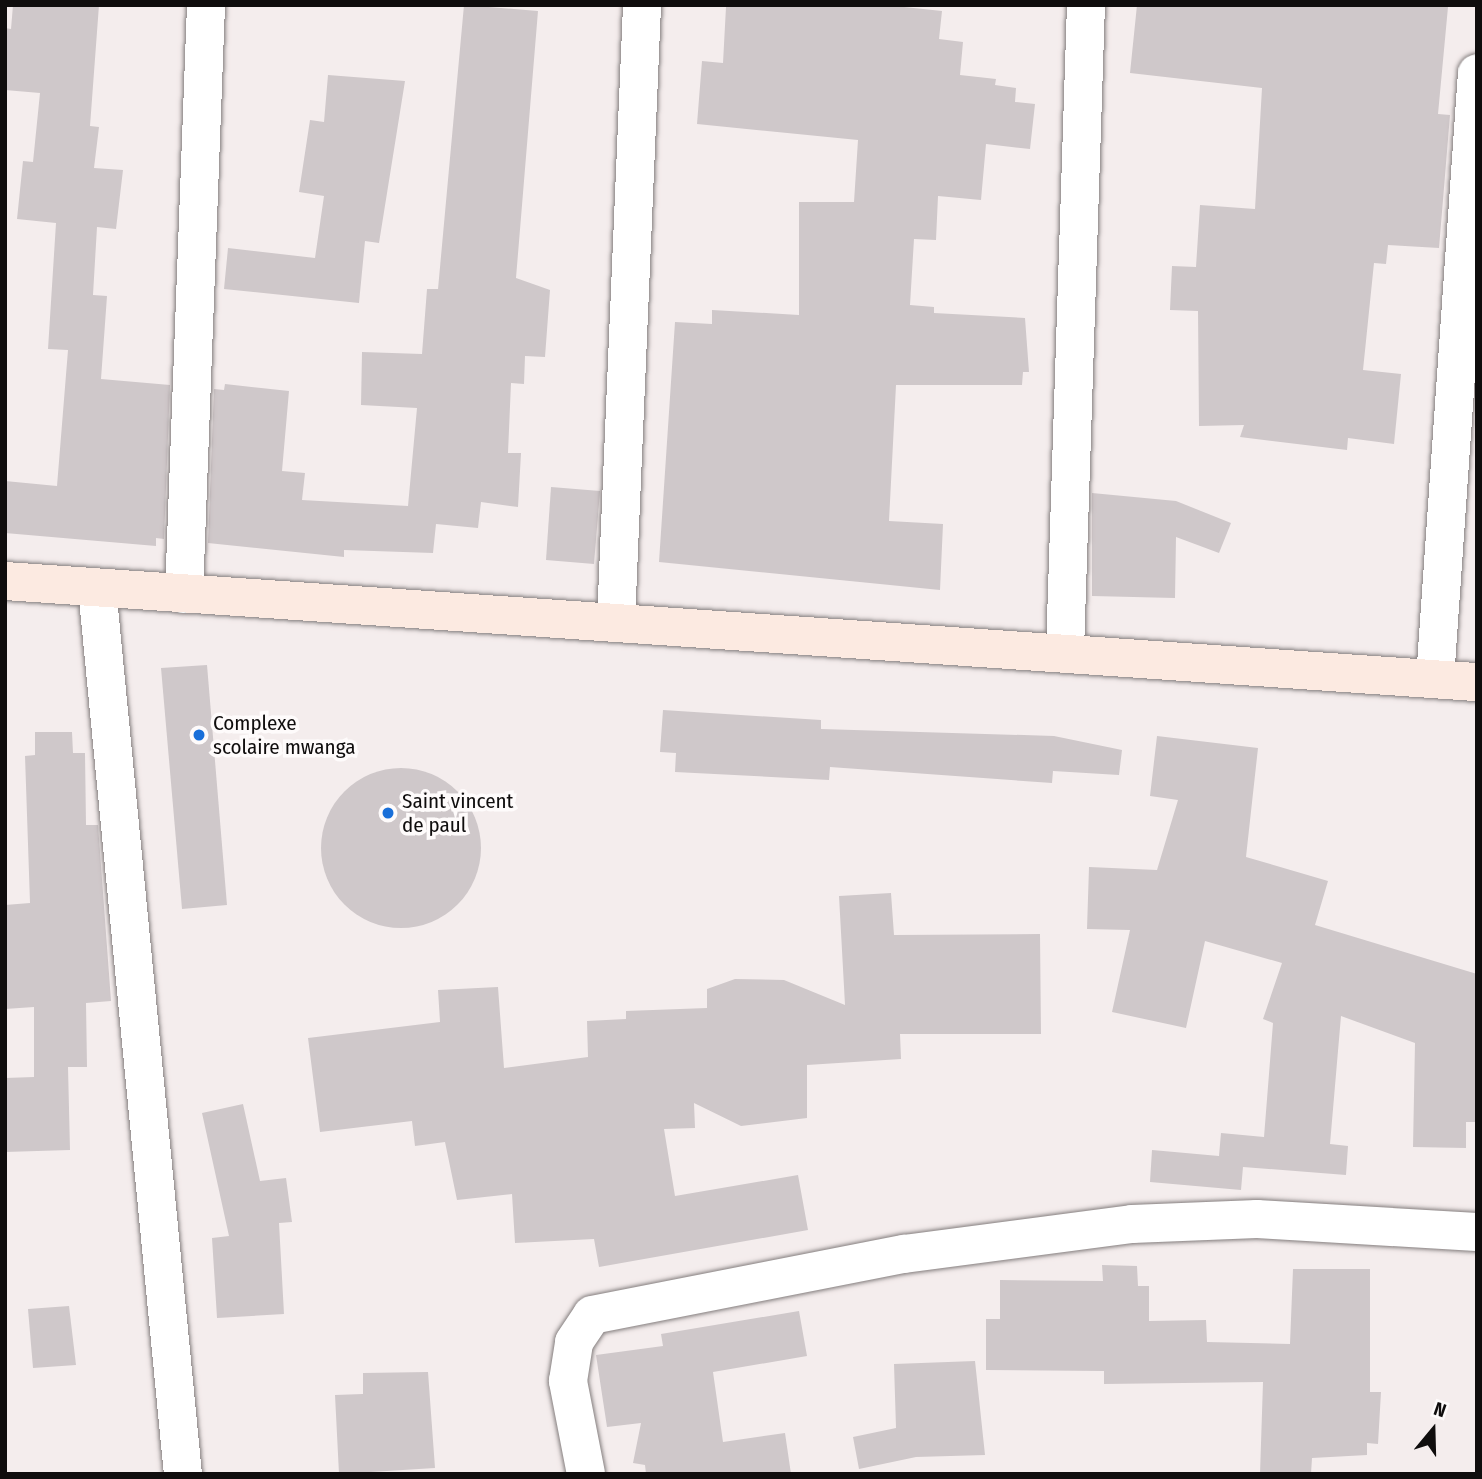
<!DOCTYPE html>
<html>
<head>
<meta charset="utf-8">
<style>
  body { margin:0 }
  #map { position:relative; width:1482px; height:1479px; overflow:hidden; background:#f4eded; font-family:"Fira Sans Condensed",sans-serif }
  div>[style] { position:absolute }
  .building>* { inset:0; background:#cfc8ca }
  .round { border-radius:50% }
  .roads { filter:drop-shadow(0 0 2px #847e7e) drop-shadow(0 0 2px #847e7e) }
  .minor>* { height:38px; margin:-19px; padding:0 19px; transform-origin:19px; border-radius:19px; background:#fff }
  .secondary>* { height:38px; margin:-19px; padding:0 19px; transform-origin:19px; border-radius:19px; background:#fceae1 }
  .dots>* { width:19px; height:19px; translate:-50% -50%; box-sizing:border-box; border:4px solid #fefbfb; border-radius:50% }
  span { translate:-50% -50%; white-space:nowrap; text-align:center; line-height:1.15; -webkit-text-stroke:7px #fefbfb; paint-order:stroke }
  .poi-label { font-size:21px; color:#0f0d0d }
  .left { translate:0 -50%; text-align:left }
  .frame { position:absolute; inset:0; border:7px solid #0f0d0d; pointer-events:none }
  .north { position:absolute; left:1398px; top:1395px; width:70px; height:70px; -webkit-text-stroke:5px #fefbfb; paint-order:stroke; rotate:19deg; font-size:19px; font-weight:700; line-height:28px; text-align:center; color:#0f0d0d }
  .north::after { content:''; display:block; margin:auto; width:24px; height:32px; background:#0f0d0d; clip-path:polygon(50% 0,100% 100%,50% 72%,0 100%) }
</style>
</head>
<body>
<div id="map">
  <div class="building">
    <i style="clip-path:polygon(13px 5px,99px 5px,90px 126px,99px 127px,94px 168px,123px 170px,116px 229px,97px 227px,93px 295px,107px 296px,101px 379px,170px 385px,164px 539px,156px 538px,156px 546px,5px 533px,5px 481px,57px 486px,68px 350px,48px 349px,56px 223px,17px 219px,23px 161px,33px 162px,40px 93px,5px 90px,5px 28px,11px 29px)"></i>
    <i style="clip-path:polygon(464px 5px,538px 11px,516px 278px,550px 290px,545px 357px,525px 356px,524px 384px,511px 383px,508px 453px,521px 453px,518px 507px,481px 502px,478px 528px,436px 524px,433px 553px,344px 550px,344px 557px,208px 543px,214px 389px,224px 390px,225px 384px,289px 391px,282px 471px,305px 473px,302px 500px,408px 506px,417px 408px,361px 405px,362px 352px,422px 354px,427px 289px,438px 289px)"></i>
    <i style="clip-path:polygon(885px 5px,942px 11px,939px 39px,963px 42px,960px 75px,996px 79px,995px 85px,1016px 88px,1015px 102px,1035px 104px,1030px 149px,986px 144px,981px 200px,938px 196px,936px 240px,914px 239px,910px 305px,934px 307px,934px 313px,1025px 318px,1029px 372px,1023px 372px,1022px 385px,896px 385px,889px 521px,943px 524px,940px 590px,659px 562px,675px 322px,712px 324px,712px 310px,799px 315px,799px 202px,854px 202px,858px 140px,697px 124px,702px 61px,723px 63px,726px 7px)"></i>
    <i style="clip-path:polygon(1137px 5px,1448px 7px,1438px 114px,1450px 115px,1439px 248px,1388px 245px,1386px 264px,1374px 263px,1363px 370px,1401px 374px,1394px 444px,1348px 438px,1347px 450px,1240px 437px,1244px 425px,1199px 426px,1198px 311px,1170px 310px,1172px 266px,1196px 267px,1200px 205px,1255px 209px,1262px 88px,1130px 73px)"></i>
    <i style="clip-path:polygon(328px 75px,405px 81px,379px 243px,365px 241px,359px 303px,224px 289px,228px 248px,315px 258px,324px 196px,299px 192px,310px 120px,324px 122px)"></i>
    <i style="clip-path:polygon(551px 487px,600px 491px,594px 564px,546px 560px)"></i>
    <i style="clip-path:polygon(1092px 493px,1176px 501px,1231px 523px,1219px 553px,1176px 537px,1175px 598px,1092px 596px)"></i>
    <i style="clip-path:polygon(207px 665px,227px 905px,182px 909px,161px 668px)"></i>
    <i style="clip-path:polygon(663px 710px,821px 720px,821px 729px,1054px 736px,1122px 750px,1119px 775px,1053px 771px,1052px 783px,830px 767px,829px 780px,675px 772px,676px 753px,660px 752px)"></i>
    <i style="clip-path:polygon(35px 732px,72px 732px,73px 753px,85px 753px,86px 825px,98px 825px,111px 1001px,86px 1003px,87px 1067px,68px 1067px,70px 1150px,5px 1152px,5px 1078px,34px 1077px,34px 1007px,5px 1009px,5px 905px,30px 903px,25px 756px,35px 755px)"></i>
    <i style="clip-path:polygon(1157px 736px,1258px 748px,1246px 857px,1328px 881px,1315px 925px,1477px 974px,1477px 1122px,1466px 1122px,1466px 1148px,1413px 1147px,1415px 1043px,1341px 1016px,1330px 1144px,1348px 1146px,1346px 1175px,1243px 1167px,1241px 1190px,1150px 1182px,1152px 1150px,1219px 1156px,1221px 1133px,1264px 1137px,1273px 1023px,1263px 1019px,1282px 963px,1205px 941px,1186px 1028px,1112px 1012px,1130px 930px,1087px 929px,1089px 867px,1157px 870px,1178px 800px,1150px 796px)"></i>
    <i class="round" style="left:321px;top:768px;width:160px;height:160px"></i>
    <i style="clip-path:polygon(891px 893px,894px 935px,1040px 934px,1041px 1034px,900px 1034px,901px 1059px,807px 1065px,807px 1118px,741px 1126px,694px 1103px,695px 1128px,664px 1129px,675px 1196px,798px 1175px,808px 1230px,599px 1267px,594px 1239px,515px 1243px,512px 1194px,457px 1200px,445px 1142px,415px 1146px,412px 1121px,320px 1132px,308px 1038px,440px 1022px,438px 990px,498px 987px,504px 1068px,588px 1057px,587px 1021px,626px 1019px,626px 1011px,707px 1008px,707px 989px,735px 979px,784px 980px,845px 1005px,839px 896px)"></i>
    <i style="clip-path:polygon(243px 1104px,260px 1181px,286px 1178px,292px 1222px,279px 1223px,284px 1314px,217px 1318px,212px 1238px,229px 1236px,202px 1113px)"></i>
    <i style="clip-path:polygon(1102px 1265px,1137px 1266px,1138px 1286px,1149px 1286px,1149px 1321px,1206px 1320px,1207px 1342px,1290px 1344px,1293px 1269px,1370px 1269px,1370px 1392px,1381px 1392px,1378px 1444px,1367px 1443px,1367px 1455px,1312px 1458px,1311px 1474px,1260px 1474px,1263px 1382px,1104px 1384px,1104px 1371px,986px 1370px,986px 1319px,1000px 1319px,1000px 1280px,1103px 1281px)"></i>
    <i style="clip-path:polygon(69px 1306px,76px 1365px,33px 1368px,28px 1309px)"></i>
    <i style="clip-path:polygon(799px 1311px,807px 1356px,713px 1372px,723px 1442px,785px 1433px,791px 1474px,646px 1474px,645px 1465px,633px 1463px,641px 1423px,607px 1427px,596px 1355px,663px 1346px,661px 1334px)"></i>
    <i style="clip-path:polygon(975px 1361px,985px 1455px,916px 1457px,859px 1469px,853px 1437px,896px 1428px,894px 1364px)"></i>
    <i style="clip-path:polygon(428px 1372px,435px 1468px,339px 1474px,335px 1395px,363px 1394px,363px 1373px)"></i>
  </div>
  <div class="roads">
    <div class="minor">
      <i style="left:97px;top:588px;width:890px;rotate:84.46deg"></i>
      <i style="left:184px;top:594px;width:589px;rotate:-87.86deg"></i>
      <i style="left:616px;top:621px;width:617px;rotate:-87.58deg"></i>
      <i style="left:1065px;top:651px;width:646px;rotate:-88.14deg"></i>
      <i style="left:1435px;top:679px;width:607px;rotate:-86.04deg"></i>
      <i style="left:586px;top:1474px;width:95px;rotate:-101deg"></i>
      <i style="left:568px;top:1381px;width:39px;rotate:-81deg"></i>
      <i style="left:574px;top:1342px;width:32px;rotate:-56deg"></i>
      <i style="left:592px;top:1315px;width:318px;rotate:-11.1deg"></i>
      <i style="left:904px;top:1254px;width:230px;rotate:-7.5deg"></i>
      <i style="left:1132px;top:1224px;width:125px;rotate:-2.3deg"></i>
      <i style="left:1257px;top:1219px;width:220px;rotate:3.4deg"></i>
    </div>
    <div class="secondary">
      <i style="left:5px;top:581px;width:1475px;rotate:3.93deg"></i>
    </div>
  </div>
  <div class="dots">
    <i style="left:199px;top:735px;background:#196fd9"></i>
    <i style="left:388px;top:813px;background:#196fd9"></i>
  </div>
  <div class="poi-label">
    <span class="left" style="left:213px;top:735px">Complexe<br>scolaire mwanga</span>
    <span class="left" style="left:402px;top:813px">Saint vincent<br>de paul</span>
  </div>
  <div class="frame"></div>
  <div class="north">N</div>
</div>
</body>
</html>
